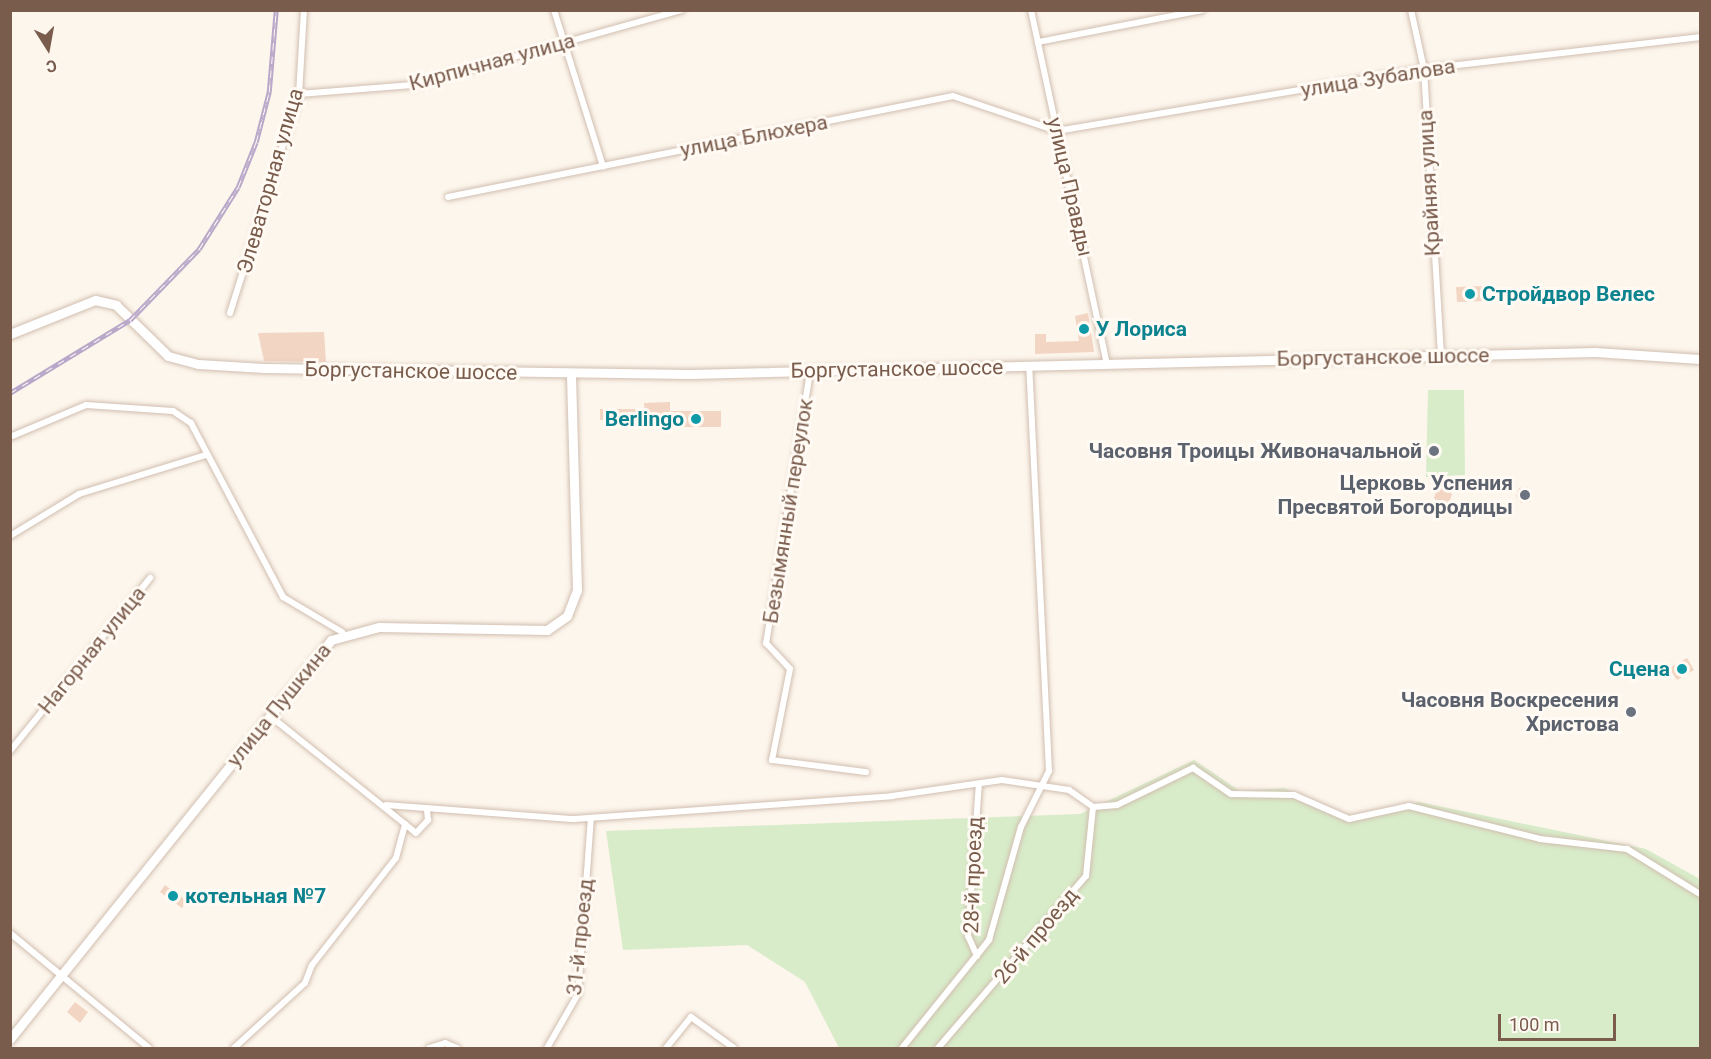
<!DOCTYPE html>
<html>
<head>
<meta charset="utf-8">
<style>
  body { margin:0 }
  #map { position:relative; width:1711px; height:1059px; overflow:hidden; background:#fdf6ec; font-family:Roboto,sans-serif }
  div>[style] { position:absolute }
  .green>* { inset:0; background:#d8ecc9 }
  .building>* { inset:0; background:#f3d5c3 }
  .roads { filter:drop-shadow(0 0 2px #d1beb0) drop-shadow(0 0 2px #d1beb0) }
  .street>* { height:6px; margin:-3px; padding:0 3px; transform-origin:3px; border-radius:3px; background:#fff }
  .secondary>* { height:9px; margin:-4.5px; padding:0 4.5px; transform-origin:4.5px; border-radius:4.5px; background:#fff }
  .rail>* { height:4.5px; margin-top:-2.25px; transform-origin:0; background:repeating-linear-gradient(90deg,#fffaf3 0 7px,#b9a8c9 0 14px); box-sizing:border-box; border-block:2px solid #b9a8c9 }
  .dots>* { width:16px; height:16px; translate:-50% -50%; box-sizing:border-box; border:3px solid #fffaf3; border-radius:50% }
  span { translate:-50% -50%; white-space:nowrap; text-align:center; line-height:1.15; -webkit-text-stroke:6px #fffaf3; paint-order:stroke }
  .street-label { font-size:21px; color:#7a5c4d }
  .culture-label { font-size:21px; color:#0d838f; font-weight:700 }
  .left { translate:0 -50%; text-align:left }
  .right { translate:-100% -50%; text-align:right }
  .worship-label { font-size:21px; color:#5b616d; font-weight:700 }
  .frame { position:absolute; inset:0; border:12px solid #7a5c4d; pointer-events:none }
  .north { position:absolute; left:18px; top:18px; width:60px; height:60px; -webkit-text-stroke:4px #fffaf3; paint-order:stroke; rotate:169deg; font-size:16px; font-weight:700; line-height:24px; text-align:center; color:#7a5c4d }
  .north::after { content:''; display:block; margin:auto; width:21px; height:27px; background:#7a5c4d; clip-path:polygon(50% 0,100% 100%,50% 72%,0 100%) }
  .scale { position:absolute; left:1498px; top:1014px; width:118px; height:27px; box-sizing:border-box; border:3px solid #7a5c4d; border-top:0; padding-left:8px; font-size:18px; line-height:21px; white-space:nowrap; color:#7a5c4d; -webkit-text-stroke:4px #fffaf3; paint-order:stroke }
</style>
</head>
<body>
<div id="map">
  <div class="green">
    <i style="clip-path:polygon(1428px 390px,1464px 390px,1465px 475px,1426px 477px)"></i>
    <i style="clip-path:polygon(1194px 760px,1240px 791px,1284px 788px,1348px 816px,1419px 802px,1646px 849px,1700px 879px,1700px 1048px,839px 1048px,805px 982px,747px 945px,623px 950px,606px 831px,1080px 814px)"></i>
  </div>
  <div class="building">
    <i style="clip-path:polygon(1483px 286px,1484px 301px,1457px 302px,1456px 287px)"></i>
    <i style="clip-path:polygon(1088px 313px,1094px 352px,1035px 354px,1035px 334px,1046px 334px,1046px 342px,1079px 341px,1075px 316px)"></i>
    <i style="clip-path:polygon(324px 332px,326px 362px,264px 361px,258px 333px)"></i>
    <i style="clip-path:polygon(670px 402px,670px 414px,645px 415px,644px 403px)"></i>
    <i style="clip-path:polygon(600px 409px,643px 409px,643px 421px,600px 420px)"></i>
    <i style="clip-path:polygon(671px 411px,721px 411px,721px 427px,671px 427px)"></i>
    <i style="clip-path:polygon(1446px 487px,1452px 494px,1449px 503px,1440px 505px,1434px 498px,1437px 489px)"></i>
    <i style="clip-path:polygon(1528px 487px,1533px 494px,1530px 502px,1521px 503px,1516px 496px,1519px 488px)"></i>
    <i style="clip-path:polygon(1687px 658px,1694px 670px,1677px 680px,1669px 668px)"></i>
    <i style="clip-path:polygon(165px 885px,187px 901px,182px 908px,160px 892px)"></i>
    <i style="clip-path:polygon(75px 1002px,88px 1012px,80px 1023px,67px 1012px)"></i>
  </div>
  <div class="roads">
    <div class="street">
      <i style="left:554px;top:10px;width:164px;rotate:72.6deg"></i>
      <i style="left:1031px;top:10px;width:362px;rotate:77.9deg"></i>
      <i style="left:1411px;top:10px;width:60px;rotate:77.6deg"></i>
      <i style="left:1424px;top:69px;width:288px;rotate:86.6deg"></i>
      <i style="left:1038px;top:42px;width:167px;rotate:-11deg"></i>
      <i style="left:299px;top:94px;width:114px;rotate:-4.5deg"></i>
      <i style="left:413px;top:85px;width:279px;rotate:-15.6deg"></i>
      <i style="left:448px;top:197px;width:515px;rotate:-11.31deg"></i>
      <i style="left:953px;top:96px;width:110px;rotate:18.6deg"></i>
      <i style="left:1057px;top:131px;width:372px;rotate:-9.6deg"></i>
      <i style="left:1424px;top:69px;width:278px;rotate:-6.6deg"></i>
      <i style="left:230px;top:313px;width:230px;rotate:-72.5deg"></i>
      <i style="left:299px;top:94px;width:84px;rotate:-86.6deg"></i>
      <i style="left:810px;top:372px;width:275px;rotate:99.2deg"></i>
      <i style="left:766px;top:643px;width:35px;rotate:47deg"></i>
      <i style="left:790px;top:669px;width:93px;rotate:101.2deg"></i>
      <i style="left:772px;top:760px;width:95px;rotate:7.3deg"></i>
      <i style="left:10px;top:437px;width:82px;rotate:-22.8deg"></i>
      <i style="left:86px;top:405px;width:87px;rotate:3.9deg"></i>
      <i style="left:173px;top:411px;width:22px;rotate:34deg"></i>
      <i style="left:191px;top:423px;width:197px;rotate:62.1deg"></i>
      <i style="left:283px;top:597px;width:69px;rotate:30.7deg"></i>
      <i style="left:10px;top:536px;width:81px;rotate:-31.3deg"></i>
      <i style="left:79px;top:494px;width:133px;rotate:-17.1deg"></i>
      <i style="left:10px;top:751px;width:223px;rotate:-51deg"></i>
      <i style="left:386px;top:805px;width:189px;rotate:4.3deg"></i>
      <i style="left:574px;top:819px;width:319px;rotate:-4.1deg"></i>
      <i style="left:892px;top:796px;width:111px;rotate:-8.3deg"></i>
      <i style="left:1002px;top:780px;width:68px;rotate:8.5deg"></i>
      <i style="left:1069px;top:790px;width:29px;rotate:35deg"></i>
      <i style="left:1093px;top:807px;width:24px;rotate:-5deg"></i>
      <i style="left:1117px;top:805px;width:85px;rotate:-26deg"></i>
      <i style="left:1193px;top:768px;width:46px;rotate:34.4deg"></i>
      <i style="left:1231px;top:794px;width:63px;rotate:0.9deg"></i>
      <i style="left:1294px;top:795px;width:60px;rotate:23.6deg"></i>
      <i style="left:1349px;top:819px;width:61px;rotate:-12.2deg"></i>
      <i style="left:1409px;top:806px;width:135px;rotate:14.1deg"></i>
      <i style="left:1540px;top:839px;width:88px;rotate:6.6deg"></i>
      <i style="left:1627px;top:849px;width:86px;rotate:31.7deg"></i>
      <i style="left:405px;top:824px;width:14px;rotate:39deg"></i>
      <i style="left:416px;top:833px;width:18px;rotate:-47deg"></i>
      <i style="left:428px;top:820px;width:10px;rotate:-96deg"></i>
      <i style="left:10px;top:933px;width:180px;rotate:39.6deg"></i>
      <i style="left:977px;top:956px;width:22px;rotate:-114deg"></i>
      <i style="left:968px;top:936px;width:153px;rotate:-85.9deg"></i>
      <i style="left:234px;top:1048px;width:96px;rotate:-42.5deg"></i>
      <i style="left:305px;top:983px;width:19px;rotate:-69deg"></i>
      <i style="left:312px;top:965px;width:136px;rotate:-51.9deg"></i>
      <i style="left:396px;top:858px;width:35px;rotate:-75deg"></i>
      <i style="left:405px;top:824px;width:173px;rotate:-141.3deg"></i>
      <i style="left:429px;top:1048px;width:17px;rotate:-17deg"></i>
      <i style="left:445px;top:1043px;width:13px;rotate:23deg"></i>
      <i style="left:547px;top:1048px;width:62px;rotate:-60.1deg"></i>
      <i style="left:578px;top:994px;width:176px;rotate:-85.8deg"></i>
      <i style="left:666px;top:1048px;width:40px;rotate:-51deg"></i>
      <i style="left:691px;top:1017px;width:53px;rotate:35.8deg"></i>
      <i style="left:902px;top:1048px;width:139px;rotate:-51.1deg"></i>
      <i style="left:989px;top:940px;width:117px;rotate:-74.2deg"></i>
      <i style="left:1021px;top:827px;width:63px;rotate:-63.4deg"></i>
      <i style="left:1049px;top:771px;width:405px;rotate:-92.8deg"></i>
      <i style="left:938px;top:1048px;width:227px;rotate:-49.3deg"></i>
      <i style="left:1086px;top:876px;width:69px;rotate:-84.2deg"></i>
    </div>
    <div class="secondary">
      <i style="left:10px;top:334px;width:92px;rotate:-21.8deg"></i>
      <i style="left:95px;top:300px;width:22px;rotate:13deg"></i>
      <i style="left:116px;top:305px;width:73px;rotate:44.4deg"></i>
      <i style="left:168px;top:356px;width:31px;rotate:15deg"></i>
      <i style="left:198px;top:364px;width:66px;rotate:3.5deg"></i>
      <i style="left:264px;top:368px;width:426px;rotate:0.8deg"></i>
      <i style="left:690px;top:374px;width:905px;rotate:-1.39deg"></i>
      <i style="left:1595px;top:352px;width:105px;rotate:3.8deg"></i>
      <i style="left:10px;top:1039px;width:512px;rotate:-51.18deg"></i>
      <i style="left:331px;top:640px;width:50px;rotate:-15.2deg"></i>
      <i style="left:379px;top:627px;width:168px;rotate:1deg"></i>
      <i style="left:547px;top:630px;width:24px;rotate:-35deg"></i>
      <i style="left:567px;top:616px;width:28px;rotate:-69deg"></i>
      <i style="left:577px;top:590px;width:216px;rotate:-91.6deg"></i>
    </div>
  </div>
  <div class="rail">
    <i style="left:10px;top:393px;width:140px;rotate:-31.3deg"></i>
    <i style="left:130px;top:320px;width:99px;rotate:-45.8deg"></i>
    <i style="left:199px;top:249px;width:73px;rotate:-57.8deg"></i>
    <i style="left:238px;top:187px;width:48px;rotate:-68.2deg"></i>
    <i style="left:256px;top:142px;width:52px;rotate:-75.4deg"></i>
    <i style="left:269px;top:92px;width:82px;rotate:-85.1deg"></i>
  </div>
  <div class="dots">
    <i style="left:1470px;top:294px;background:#0f9aa8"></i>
    <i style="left:1084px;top:329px;background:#0f9aa8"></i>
    <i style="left:696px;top:419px;background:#0f9aa8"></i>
    <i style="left:1434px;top:451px;background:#6b7280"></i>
    <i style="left:1525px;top:495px;background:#6b7280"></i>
    <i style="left:1682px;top:669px;background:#0f9aa8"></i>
    <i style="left:1631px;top:712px;background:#6b7280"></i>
    <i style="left:173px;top:896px;background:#0f9aa8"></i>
  </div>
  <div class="street-label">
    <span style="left:492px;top:62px;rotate:-15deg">Кирпичная улица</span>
    <span style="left:1378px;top:78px;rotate:-9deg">улица Зубалова</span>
    <span style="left:754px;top:136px;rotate:-11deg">улица Блюхера</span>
    <span style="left:270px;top:181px;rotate:-74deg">Элеваторная улица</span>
    <span style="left:1429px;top:183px;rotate:-93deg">Крайняя улица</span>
    <span style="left:1070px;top:187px;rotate:77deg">улица Правды</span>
    <span style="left:1383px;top:357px;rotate:-1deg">Боргустанское шоссе</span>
    <span style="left:897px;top:369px;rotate:-1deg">Боргустанское шоссе</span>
    <span style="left:411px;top:371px;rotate:1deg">Боргустанское шоссе</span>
    <span style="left:788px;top:511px;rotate:-81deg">Безымянный переулок</span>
    <span style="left:92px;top:650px;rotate:-51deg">Нагорная улица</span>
    <span style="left:279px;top:705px;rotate:-51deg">улица Пушкина</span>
    <span style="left:973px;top:875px;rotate:-88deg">28-й проезд</span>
    <span style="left:1036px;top:936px;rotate:-50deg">26-й проезд</span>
    <span style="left:580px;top:937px;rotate:-84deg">31-й проезд</span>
  </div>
  <div class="culture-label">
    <span class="left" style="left:1482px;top:294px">Стройдвор Велес</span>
    <span class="left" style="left:1096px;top:329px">У Лориса</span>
    <span class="right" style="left:684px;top:419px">Berlingo</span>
    <span class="right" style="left:1670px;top:669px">Сцена</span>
    <span class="left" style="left:185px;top:896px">котельная №7</span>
  </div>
  <div class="worship-label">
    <span class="right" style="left:1422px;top:451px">Часовня Троицы Живоначальной</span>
    <span class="right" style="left:1513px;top:495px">Церковь Успения<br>Пресвятой Богородицы</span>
    <span class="right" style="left:1619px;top:712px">Часовня Воскресения<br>Христова</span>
  </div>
  <div class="frame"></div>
  <div class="north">С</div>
  <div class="scale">100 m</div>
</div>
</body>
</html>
